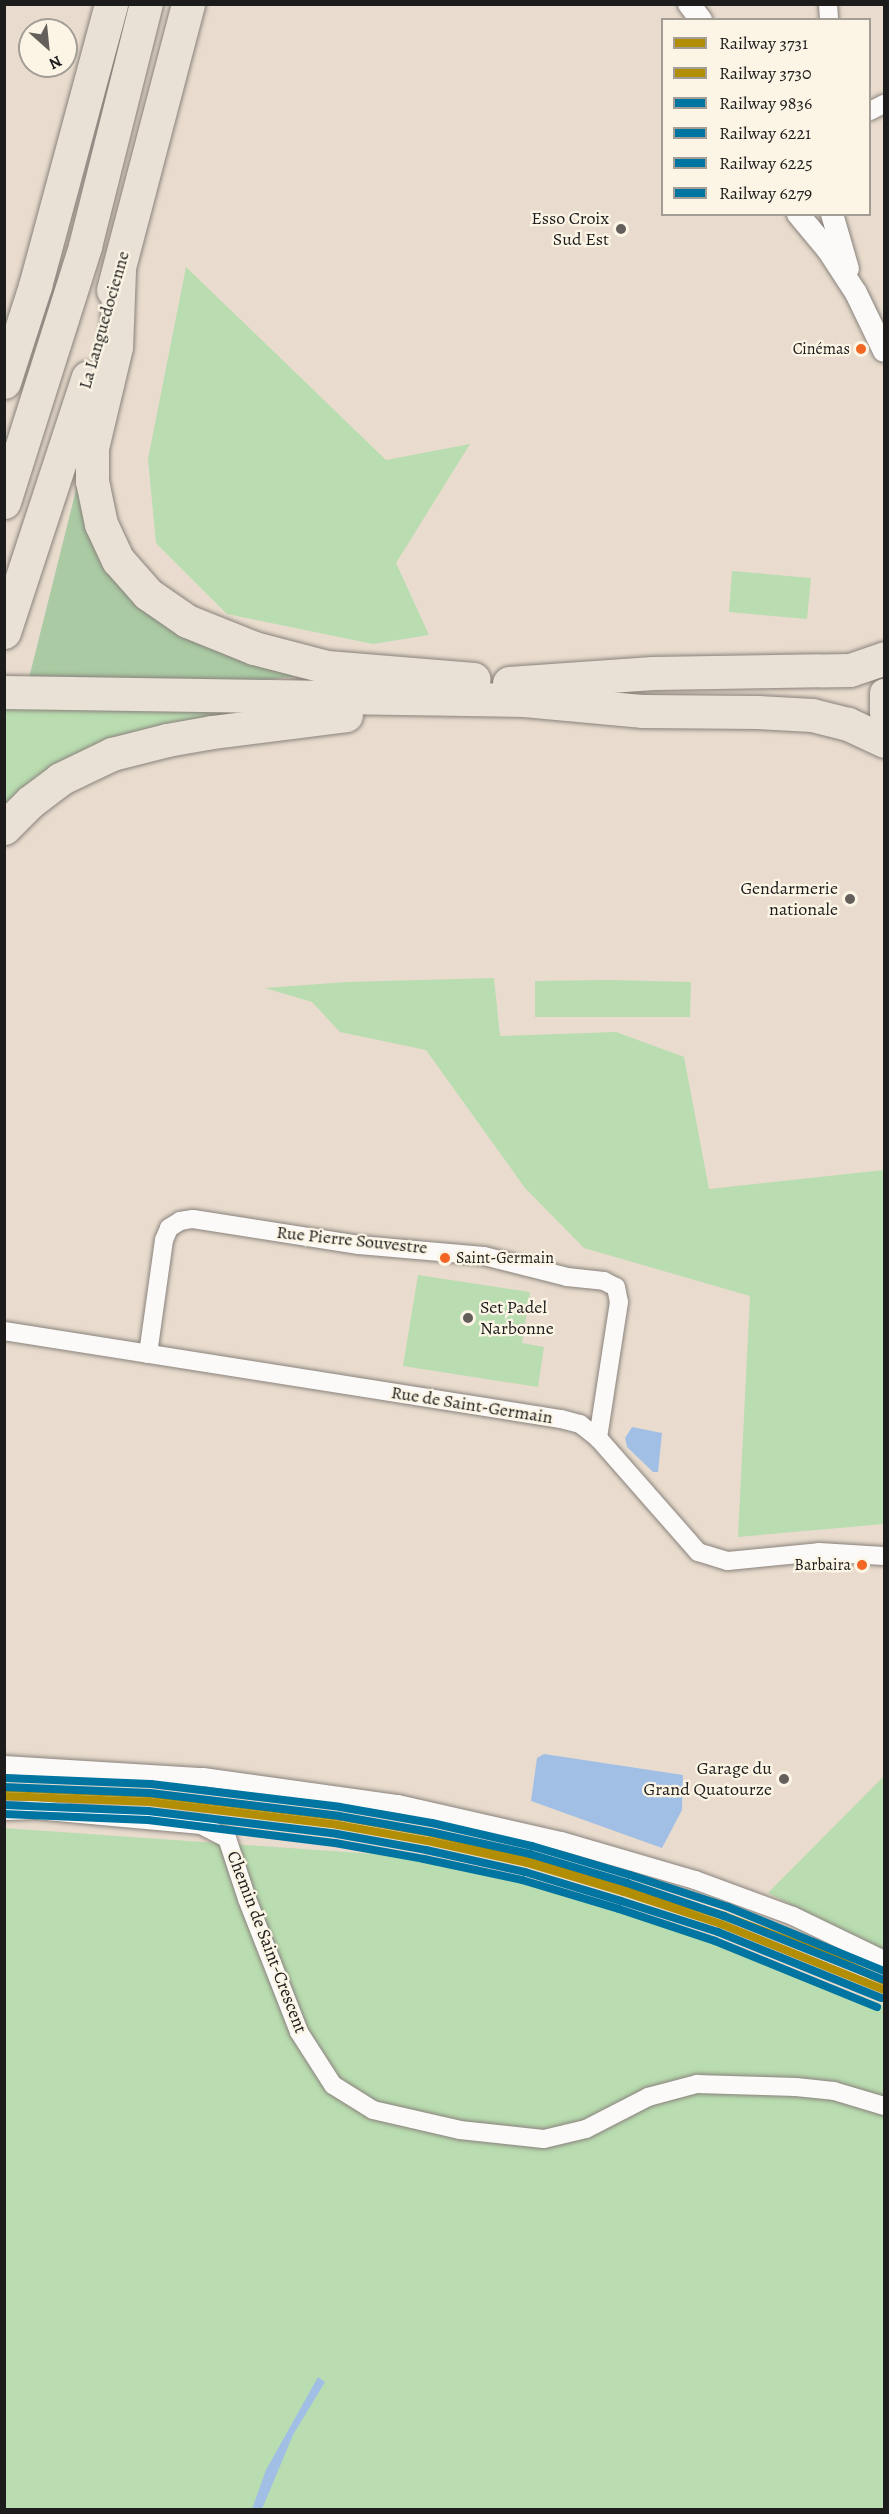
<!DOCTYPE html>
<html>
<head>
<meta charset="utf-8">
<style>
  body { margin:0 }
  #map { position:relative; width:889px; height:2514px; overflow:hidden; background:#e9dcce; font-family:Alegreya,serif }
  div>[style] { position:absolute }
  .green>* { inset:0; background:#b9dcb0 }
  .forest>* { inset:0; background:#a9caa3 }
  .water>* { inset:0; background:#a1bfe4 }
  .roads { filter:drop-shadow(0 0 2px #89827c) drop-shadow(0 0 2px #89827c) }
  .minor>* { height:18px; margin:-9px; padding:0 9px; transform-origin:9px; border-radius:9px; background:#fcfaf8 }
  .tertiary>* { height:22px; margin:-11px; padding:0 11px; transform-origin:11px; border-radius:11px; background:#fcfaf8 }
  .primary>* { height:28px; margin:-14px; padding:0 14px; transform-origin:14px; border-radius:14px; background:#e9e1d5 }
  .motorway>* { height:33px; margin:-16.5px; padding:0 16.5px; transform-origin:16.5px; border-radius:16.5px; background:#e9e1d5 }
  .rail-1>* { height:8px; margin:-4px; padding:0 4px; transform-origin:4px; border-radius:4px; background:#b28e06 }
  .rail-2>* { height:8px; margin:-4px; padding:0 4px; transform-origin:4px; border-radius:4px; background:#b28e06 }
  .rail-3>* { height:8px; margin:-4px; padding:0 4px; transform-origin:4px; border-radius:4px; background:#0075a1 }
  .rail-4>* { height:8px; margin:-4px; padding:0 4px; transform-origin:4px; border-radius:4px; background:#0075a1 }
  .rail-5>* { height:8px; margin:-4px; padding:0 4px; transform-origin:4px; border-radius:4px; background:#0075a1 }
  .rail-6>* { height:8px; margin:-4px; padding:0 4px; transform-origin:4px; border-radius:4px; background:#0075a1 }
  .dots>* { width:16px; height:16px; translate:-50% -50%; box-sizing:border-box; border:3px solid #fcf5e5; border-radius:50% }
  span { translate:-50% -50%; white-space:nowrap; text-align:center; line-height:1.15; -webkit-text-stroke:4.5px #fcf5e5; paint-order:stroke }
  .bus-label { font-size:16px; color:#1c1c1c }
  .right { translate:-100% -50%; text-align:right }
  .left { translate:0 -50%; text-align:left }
  .poi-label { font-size:18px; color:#1c1c1c }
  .street-label { font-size:18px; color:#1c1c1c }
  .frame { position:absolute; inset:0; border:6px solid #1c1c1c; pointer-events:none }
  .legend { position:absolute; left:661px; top:18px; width:210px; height:198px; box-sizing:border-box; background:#fcf5e5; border:2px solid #a29e95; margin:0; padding:8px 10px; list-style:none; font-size:18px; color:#1c1c1c }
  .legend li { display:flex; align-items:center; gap:12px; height:30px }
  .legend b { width:30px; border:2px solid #a29e95 }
  .north { position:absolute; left:18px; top:18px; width:60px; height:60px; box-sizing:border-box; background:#fcf5e5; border:2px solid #a29e95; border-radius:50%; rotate:153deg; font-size:16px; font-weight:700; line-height:24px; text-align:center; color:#1c1c1c }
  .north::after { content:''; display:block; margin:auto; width:21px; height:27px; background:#645f5a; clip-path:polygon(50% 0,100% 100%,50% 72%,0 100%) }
</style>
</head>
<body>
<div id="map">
  <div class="green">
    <i style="clip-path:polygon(186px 267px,386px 460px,470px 444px,396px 563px,429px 635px,373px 644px,227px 614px,156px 543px,148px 459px)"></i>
    <i style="clip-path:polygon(732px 571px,811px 578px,807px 619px,729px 612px)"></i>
    <i style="clip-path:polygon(5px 708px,248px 710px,165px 733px,5px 818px)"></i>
    <i style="clip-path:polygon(494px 978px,500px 1036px,616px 1032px,684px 1057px,709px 1189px,884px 1170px,884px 1524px,738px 1537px,750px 1296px,584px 1248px,525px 1188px,426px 1050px,340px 1032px,312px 1002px,265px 988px,347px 982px)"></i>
    <i style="clip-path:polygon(609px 980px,691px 982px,690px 1017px,535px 1017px,535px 981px)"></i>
    <i style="clip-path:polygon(418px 1275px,530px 1292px,522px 1343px,544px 1347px,538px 1387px,403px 1366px)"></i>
    <i style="clip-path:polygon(884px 1776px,884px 1951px,768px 1893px)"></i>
    <i style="clip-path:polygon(4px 1828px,445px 1859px,659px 1921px,884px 2005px,884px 2509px,5px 2509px)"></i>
  </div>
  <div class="forest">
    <i style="clip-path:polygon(83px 462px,113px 564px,317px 674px,256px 681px,29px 678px)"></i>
  </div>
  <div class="water">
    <i style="clip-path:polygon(632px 1427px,662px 1433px,658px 1472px,653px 1472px,627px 1447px,625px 1438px)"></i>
    <i style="clip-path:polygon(544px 1754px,683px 1775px,682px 1810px,662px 1848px,531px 1801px,537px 1758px)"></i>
    <i style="clip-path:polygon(318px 2377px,325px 2382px,293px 2435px,262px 2509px,252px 2509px,266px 2470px)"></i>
  </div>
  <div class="roads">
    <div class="minor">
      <i style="left:828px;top:4px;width:16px;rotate:86deg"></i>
      <i style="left:870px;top:111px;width:16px;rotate:-27deg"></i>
      <i style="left:4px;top:1331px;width:564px;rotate:8.98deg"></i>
      <i style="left:561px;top:1419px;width:20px;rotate:15deg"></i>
      <i style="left:580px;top:1424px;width:23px;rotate:38deg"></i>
      <i style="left:598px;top:1438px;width:152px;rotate:48.7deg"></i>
      <i style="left:698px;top:1552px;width:31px;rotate:17deg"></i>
      <i style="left:728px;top:1561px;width:91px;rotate:-5.6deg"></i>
      <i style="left:819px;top:1552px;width:65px;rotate:3.5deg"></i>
      <i style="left:148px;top:1354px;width:115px;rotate:-82deg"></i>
      <i style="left:164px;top:1240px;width:13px;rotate:-67deg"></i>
      <i style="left:169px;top:1228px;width:13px;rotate:-32deg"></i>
      <i style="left:180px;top:1221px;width:13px;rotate:-9deg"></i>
      <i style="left:193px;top:1219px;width:168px;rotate:8.9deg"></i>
      <i style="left:359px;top:1245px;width:125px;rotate:5deg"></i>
      <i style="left:484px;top:1256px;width:86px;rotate:14.2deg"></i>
      <i style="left:567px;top:1277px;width:37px;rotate:6deg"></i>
      <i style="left:604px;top:1281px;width:13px;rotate:27deg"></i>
      <i style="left:616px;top:1287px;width:15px;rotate:79deg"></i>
      <i style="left:619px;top:1302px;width:138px;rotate:98.8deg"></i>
      <i style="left:4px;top:1765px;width:199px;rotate:3.5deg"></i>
      <i style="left:203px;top:1777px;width:197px;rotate:7.9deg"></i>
      <i style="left:398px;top:1804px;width:167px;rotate:12.8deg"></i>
      <i style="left:561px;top:1841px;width:140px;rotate:16.2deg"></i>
      <i style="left:695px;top:1880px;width:104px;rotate:20.2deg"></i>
      <i style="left:793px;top:1916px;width:101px;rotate:25.8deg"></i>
      <i style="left:4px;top:1811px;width:32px;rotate:-2deg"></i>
      <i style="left:36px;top:1810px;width:166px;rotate:5.2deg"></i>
      <i style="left:201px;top:1825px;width:29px;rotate:27deg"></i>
      <i style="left:227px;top:1838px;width:64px;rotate:71.8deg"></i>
      <i style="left:247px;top:1899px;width:143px;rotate:68.6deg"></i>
      <i style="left:299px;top:2032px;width:63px;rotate:57.3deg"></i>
      <i style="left:333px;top:2085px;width:47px;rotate:32deg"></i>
      <i style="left:373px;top:2110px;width:89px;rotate:12.9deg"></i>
      <i style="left:460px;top:2130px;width:84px;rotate:6.1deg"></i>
      <i style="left:544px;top:2139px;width:43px;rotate:-13.4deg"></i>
      <i style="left:586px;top:2129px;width:70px;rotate:-27.3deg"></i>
      <i style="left:648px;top:2097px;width:51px;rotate:-14.9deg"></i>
      <i style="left:697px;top:2084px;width:99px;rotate:1.7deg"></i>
      <i style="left:796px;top:2087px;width:38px;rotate:6deg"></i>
      <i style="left:834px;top:2091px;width:52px;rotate:16.7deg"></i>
    </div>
    <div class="tertiary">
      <i style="left:689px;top:4px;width:20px;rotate:53deg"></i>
      <i style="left:798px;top:214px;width:47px;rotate:50.2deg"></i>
      <i style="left:828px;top:250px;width:51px;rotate:56.9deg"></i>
      <i style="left:856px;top:293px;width:64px;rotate:64.2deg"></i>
      <i style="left:832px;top:214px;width:57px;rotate:73.8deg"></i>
    </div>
    <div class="primary">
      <i style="left:884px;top:693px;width:20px;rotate:90deg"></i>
    </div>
    <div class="motorway">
      <i style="left:119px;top:270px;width:77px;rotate:92.2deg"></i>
      <i style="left:116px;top:347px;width:104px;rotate:103.4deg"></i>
      <i style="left:92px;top:448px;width:33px;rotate:90deg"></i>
      <i style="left:92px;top:481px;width:44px;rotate:78.2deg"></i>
      <i style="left:101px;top:524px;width:40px;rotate:65deg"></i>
      <i style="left:118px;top:560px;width:45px;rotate:48.6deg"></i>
      <i style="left:148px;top:594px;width:47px;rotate:34.7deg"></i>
      <i style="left:187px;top:621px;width:72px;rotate:21.9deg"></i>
      <i style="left:254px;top:648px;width:75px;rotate:14.6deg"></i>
      <i style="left:327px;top:667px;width:147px;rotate:4.7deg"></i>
      <i style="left:113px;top:290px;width:296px;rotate:-75.3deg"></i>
      <i style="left:4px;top:382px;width:101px;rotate:-72.1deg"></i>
      <i style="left:35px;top:286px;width:292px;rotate:-74.9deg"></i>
      <i style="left:4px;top:502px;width:269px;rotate:-72.4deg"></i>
      <i style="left:85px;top:246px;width:250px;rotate:-75.9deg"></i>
      <i style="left:4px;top:632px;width:268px;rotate:-71.8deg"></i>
      <i style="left:509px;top:683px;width:144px;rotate:-4deg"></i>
      <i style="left:653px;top:673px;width:197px;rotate:-0.9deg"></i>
      <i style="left:850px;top:670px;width:36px;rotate:-19deg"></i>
      <i style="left:4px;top:692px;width:520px;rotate:0.88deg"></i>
      <i style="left:524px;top:700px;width:120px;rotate:5.3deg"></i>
      <i style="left:643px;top:711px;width:114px;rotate:0.5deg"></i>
      <i style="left:757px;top:712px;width:55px;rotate:3.1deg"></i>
      <i style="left:812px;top:715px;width:37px;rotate:14deg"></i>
      <i style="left:848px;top:724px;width:40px;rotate:25deg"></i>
      <i style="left:4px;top:828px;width:37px;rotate:-45deg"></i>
      <i style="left:30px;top:802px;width:38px;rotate:-37deg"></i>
      <i style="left:60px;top:779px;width:58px;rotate:-25.7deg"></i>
      <i style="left:112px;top:754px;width:57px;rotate:-14.3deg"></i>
      <i style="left:167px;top:740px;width:46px;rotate:-10.1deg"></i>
      <i style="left:212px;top:732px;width:135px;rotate:-7.2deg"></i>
    </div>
  </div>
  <div class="rail-1">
    <i style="left:4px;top:1796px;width:145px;rotate:2.4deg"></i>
    <i style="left:149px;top:1802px;width:190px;rotate:6.9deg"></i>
    <i style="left:338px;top:1825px;width:91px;rotate:10.1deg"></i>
    <i style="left:428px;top:1841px;width:101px;rotate:12.5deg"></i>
    <i style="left:527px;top:1863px;width:101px;rotate:16.6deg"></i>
    <i style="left:624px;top:1892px;width:102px;rotate:18.3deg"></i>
    <i style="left:721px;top:1924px;width:176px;rotate:22deg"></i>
  </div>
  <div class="rail-2">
    <i style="left:4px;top:1788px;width:145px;rotate:2.4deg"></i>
    <i style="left:149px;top:1794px;width:194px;rotate:6.8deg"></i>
    <i style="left:342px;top:1817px;width:90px;rotate:10.2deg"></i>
    <i style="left:431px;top:1833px;width:101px;rotate:13.8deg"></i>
    <i style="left:529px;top:1857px;width:204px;rotate:16.8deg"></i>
    <i style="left:724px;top:1916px;width:103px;rotate:20.6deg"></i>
    <i style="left:820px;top:1952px;width:70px;rotate:24.4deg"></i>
  </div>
  <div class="rail-3">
    <i style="left:4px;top:1805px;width:144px;rotate:2.4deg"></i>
    <i style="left:148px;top:1811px;width:190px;rotate:6.9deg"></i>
    <i style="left:337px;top:1834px;width:90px;rotate:10.2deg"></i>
    <i style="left:426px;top:1850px;width:101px;rotate:12.5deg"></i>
    <i style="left:525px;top:1872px;width:100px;rotate:16.8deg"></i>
    <i style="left:621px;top:1901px;width:102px;rotate:17.7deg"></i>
    <i style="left:718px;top:1932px;width:176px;rotate:22deg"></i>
  </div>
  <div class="rail-4">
    <i style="left:4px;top:1787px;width:146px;rotate:2.4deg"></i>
    <i style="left:150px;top:1793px;width:190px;rotate:6.9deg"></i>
    <i style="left:339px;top:1816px;width:92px;rotate:10deg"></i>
    <i style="left:430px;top:1832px;width:102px;rotate:12.4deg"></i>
    <i style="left:530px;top:1854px;width:101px;rotate:16.6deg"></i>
    <i style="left:627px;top:1883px;width:102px;rotate:18.8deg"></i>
    <i style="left:724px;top:1916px;width:172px;rotate:21.8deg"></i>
  </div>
  <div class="rail-5">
    <i style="left:4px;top:1814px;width:144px;rotate:2.4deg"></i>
    <i style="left:148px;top:1820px;width:188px;rotate:7deg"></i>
    <i style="left:335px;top:1843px;width:90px;rotate:10.2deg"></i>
    <i style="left:424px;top:1859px;width:100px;rotate:12.1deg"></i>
    <i style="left:522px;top:1880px;width:101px;rotate:16.6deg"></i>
    <i style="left:619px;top:1909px;width:101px;rotate:18.4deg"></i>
    <i style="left:715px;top:1941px;width:175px;rotate:22.2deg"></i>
  </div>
  <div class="rail-6">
    <i style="left:5px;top:1778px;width:146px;rotate:2.4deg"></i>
    <i style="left:151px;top:1784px;width:190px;rotate:6.9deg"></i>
    <i style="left:340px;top:1807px;width:93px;rotate:9.9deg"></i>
    <i style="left:432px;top:1823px;width:103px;rotate:13deg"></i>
    <i style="left:532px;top:1846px;width:102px;rotate:16.5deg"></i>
    <i style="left:630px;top:1875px;width:103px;rotate:18.1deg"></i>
    <i style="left:728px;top:1907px;width:169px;rotate:22.3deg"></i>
  </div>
  <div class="dots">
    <i style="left:621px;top:229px;background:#645f5a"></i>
    <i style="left:861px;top:349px;background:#f26522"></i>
    <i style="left:850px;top:899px;background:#645f5a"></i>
    <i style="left:445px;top:1258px;background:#f26522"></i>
    <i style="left:468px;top:1318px;background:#645f5a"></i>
    <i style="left:862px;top:1565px;background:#f26522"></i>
    <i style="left:784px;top:1779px;background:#645f5a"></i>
  </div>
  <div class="bus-label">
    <span class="right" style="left:850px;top:349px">Cinémas</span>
    <span class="left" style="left:456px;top:1258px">Saint-Germain</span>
    <span class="right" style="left:851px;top:1565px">Barbaira</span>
  </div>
  <div class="poi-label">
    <span class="right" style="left:609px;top:229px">Esso Croix<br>Sud Est</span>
    <span class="right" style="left:838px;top:899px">Gendarmerie<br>nationale</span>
    <span class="left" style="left:480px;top:1318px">Set Padel<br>Narbonne</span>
    <span class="right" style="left:772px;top:1779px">Garage du<br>Grand Quatourze</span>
  </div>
  <div class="street-label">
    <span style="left:104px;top:320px;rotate:-74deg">La Languedocienne</span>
    <span style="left:352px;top:1240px;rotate:6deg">Rue Pierre Souvestre</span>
    <span style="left:472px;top:1405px;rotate:9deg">Rue de Saint-Germain</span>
    <span style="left:267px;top:1942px;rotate:69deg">Chemin de Saint-Crescent</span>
  </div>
  <div class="frame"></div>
  <ul class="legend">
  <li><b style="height:8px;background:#b28e06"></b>Railway 3731</li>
  <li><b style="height:8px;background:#b28e06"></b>Railway 3730</li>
  <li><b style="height:8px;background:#0075a1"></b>Railway 9836</li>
  <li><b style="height:8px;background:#0075a1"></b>Railway 6221</li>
  <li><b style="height:8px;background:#0075a1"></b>Railway 6225</li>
  <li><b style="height:8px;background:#0075a1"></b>Railway 6279</li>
  </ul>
  <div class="north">N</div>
</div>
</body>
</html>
